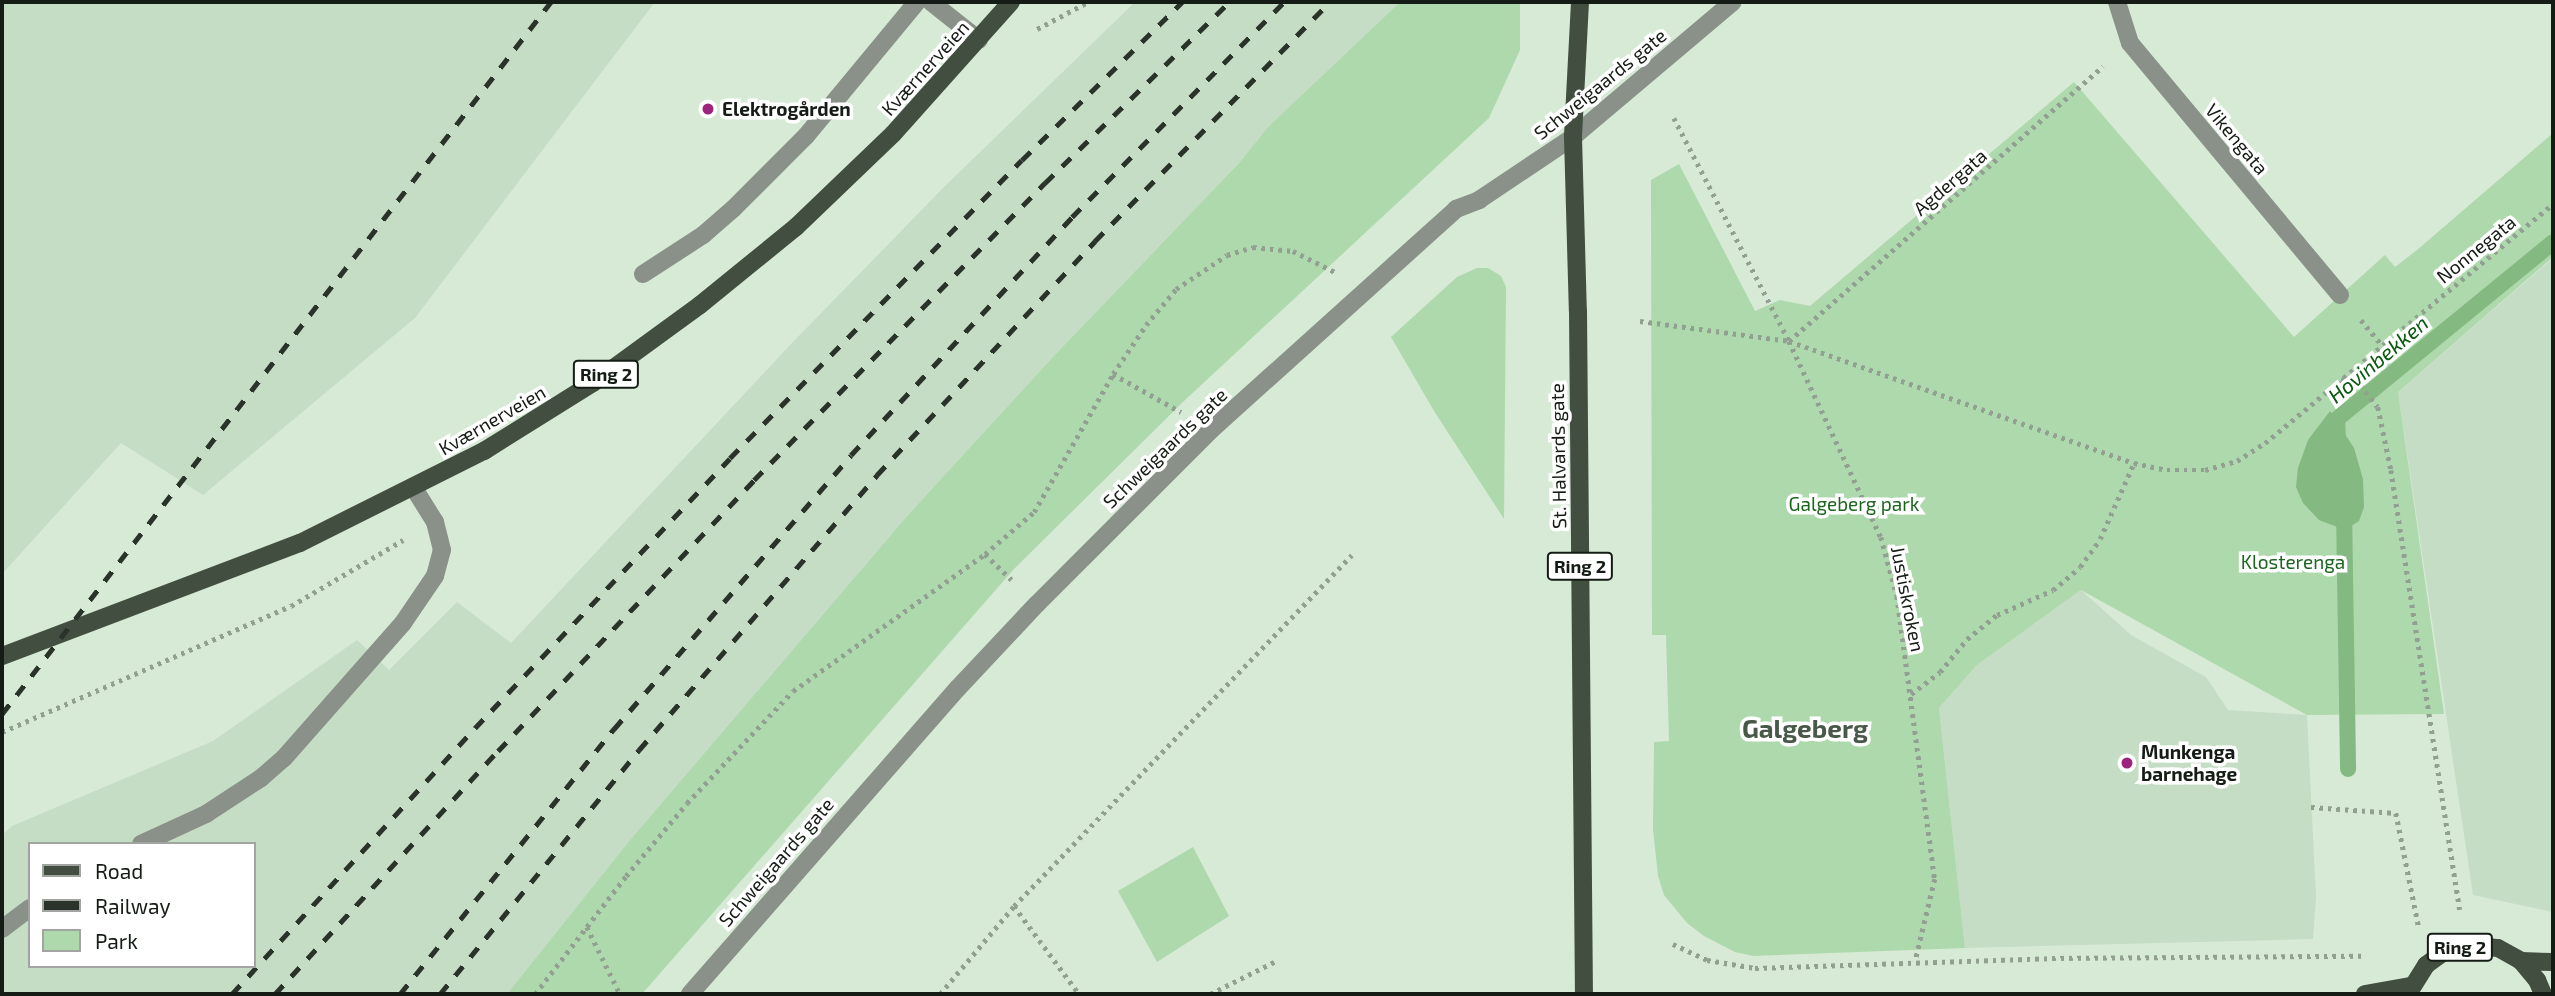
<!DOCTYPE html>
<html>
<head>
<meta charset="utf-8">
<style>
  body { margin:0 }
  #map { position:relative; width:2555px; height:996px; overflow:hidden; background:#d7ead6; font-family:"Exo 2",sans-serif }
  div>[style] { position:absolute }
  .built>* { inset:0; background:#c6ddc5 }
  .green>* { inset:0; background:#aed9ac }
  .water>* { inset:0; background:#84b982 }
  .stream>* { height:16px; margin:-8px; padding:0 8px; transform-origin:8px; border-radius:8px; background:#84b982 }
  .path>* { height:4.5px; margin-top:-2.25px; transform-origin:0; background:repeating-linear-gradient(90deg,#91a091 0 3.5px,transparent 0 8.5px) }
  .service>* { height:18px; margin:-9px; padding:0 9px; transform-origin:9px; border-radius:9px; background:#899189 }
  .minor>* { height:18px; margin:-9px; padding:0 9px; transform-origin:9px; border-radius:9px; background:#899189 }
  .tertiary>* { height:18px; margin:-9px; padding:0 9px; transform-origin:9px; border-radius:9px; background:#899189 }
  .primary>* { height:18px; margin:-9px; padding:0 9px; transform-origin:9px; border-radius:9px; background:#414e40 }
  .rail>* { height:5px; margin-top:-2.5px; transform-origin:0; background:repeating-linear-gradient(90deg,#2a332a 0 12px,transparent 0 24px) }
  .dots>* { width:19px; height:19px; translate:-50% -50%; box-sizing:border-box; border:4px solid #fff; border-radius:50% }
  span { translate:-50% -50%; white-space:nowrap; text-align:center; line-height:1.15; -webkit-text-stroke:7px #fff; paint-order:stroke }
  .shield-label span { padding:2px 5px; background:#fff; border:2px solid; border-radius:5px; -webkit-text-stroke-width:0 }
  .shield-label { font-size:18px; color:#151c15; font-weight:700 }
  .street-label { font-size:19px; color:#151c15 }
  .poi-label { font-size:19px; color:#151c15; font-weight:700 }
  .left { translate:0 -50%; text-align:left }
  .park-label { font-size:19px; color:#1c651f }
  .water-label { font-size:21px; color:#095910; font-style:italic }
  .district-label { font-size:26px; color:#495949; font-weight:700 }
  .frame { position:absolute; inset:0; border:4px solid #151c15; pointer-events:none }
  .legend { position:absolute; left:28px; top:842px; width:228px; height:126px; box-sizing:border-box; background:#fff; border:2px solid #a1a4a1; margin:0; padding:9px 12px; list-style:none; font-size:21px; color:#151c15 }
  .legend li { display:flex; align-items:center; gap:14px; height:35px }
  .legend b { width:35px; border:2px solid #a1a4a1 }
</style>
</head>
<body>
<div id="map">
  <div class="built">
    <i style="clip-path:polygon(2px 2px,655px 2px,415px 318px,203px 495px,121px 443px,2px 574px)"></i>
    <i style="clip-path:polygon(evenodd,1135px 2px,1400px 2px,1268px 127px,1239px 163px,1051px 359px,908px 515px,630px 840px,507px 994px,2px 994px,2px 835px,12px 826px,213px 741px,357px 640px,389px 670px,457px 602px,511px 643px,791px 344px,944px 187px,1135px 2px,30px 844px,254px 844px,254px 966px,30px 966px,30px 844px)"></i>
    <i style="clip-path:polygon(2553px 258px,2553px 912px,2473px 895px,2398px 392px)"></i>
    <i style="clip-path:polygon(2081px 590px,2131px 635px,2206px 677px,2228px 710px,2307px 715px,2316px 897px,2313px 939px,1965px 948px,1939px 708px,1977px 665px)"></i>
  </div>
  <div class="green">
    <i style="clip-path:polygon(1400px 2px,1520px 2px,1520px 50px,1489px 118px,1185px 400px,1014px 569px,642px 994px,507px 994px,630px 840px,908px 515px,1051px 359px,1239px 163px,1268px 127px)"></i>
    <i style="clip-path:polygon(2074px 82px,2294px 337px,2385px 255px,2395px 267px,2417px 250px,2553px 133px,2553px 257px,2398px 392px,2444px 714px,2307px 715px,2081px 590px,1977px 665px,1939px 708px,1965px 948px,1753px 956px,1735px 952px,1704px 936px,1687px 923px,1664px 895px,1658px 876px,1653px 829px,1654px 742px,1669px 741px,1666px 635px,1652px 635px,1651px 180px,1679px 164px,1755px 311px,1780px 300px,1810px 306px)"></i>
    <i style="clip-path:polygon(1477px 268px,1488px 268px,1501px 276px,1506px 287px,1504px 519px,1434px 411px,1391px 337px,1457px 277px)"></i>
    <i style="clip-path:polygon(1193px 847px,1229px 916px,1157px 962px,1118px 891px)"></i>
  </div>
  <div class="water">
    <i style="clip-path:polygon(2330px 411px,2354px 448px,2363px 479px,2364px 507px,2359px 521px,2345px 530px,2319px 520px,2303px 503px,2296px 487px,2298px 468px,2308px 440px)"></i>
  </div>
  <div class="stream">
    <i style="left:2338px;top:438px;width:19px;rotate:-93deg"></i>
    <i style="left:2337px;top:419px;width:279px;rotate:-39.3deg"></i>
    <i style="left:2344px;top:509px;width:260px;rotate:89.1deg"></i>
  </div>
  <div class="path">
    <i style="left:1037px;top:29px;width:58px;rotate:-27.9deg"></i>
    <i style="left:1674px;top:118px;width:251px;rotate:62.7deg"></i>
    <i style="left:1789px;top:341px;width:217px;rotate:64.9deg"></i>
    <i style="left:1881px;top:537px;width:61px;rotate:74.8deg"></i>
    <i style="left:1897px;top:596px;width:286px;rotate:82.4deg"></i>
    <i style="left:1935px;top:879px;width:85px;rotate:103.5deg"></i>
    <i style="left:2361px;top:320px;width:34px;rotate:50deg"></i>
    <i style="left:1640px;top:321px;width:150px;rotate:7.6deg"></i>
    <i style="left:1789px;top:341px;width:366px;rotate:19.5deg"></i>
    <i style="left:2134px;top:463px;width:34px;rotate:12deg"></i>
    <i style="left:2167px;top:470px;width:38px"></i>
    <i style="left:2205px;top:470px;width:33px;rotate:-16deg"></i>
    <i style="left:2237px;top:461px;width:33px;rotate:-33deg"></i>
    <i style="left:2265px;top:443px;width:374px;rotate:-39.7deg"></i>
    <i style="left:1789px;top:341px;width:417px;rotate:-41.2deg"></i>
    <i style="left:1113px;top:374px;width:78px;rotate:29.2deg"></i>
    <i style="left:2341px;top:379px;width:20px;rotate:18deg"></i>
    <i style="left:2360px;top:385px;width:28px;rotate:51deg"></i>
    <i style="left:2378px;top:407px;width:64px;rotate:78.3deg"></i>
    <i style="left:2391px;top:470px;width:445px;rotate:81.1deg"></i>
    <i style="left:985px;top:554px;width:37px;rotate:44deg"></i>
    <i style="left:1911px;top:694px;width:36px;rotate:-37deg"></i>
    <i style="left:1940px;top:672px;width:43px;rotate:-50.7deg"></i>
    <i style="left:1967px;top:639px;width:38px;rotate:-39deg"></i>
    <i style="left:1997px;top:615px;width:61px;rotate:-24.1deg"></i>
    <i style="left:2053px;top:590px;width:35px;rotate:-40deg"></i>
    <i style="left:2080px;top:567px;width:34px;rotate:-54deg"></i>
    <i style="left:2100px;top:539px;width:83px;rotate:-65.9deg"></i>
    <i style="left:2px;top:732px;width:315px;rotate:-23.6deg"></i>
    <i style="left:291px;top:606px;width:130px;rotate:-30.5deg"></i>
    <i style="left:2311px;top:807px;width:85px;rotate:4deg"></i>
    <i style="left:2396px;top:813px;width:117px;rotate:78.7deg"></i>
    <i style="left:1014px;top:906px;width:109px;rotate:53.5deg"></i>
    <i style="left:587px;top:927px;width:75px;rotate:63.8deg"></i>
    <i style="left:1673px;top:944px;width:38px;rotate:25deg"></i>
    <i style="left:1707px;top:960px;width:49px;rotate:9.5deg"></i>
    <i style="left:1755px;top:968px;width:297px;rotate:-1.9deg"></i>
    <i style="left:2052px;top:958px;width:309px;rotate:-0.4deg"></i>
    <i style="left:535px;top:994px;width:149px;rotate:-52.4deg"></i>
    <i style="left:626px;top:876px;width:95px;rotate:-50.1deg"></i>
    <i style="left:687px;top:803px;width:154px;rotate:-46.6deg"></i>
    <i style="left:793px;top:691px;width:236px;rotate:-35.5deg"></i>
    <i style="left:985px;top:554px;width:65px;rotate:-40.6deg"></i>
    <i style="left:1034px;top:512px;width:159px;rotate:-60.2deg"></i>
    <i style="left:1113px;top:374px;width:59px;rotate:-56deg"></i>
    <i style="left:1146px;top:325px;width:47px;rotate:-50.2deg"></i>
    <i style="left:1176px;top:289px;width:61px;rotate:-33.7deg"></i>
    <i style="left:1227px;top:255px;width:27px;rotate:-17deg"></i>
    <i style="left:1253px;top:247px;width:40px;rotate:5.7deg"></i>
    <i style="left:1293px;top:251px;width:47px;rotate:26.6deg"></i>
    <i style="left:940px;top:994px;width:115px;rotate:-49.9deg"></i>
    <i style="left:1014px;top:906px;width:487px;rotate:-46.1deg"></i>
    <i style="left:1210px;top:994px;width:72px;rotate:-26.6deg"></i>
  </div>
  <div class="service">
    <i style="left:931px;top:2px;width:61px;rotate:38.4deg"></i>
    <i style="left:643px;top:274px;width:72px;rotate:-33deg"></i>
    <i style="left:703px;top:235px;width:40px;rotate:-41deg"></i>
    <i style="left:733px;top:209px;width:103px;rotate:-45deg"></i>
    <i style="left:806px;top:136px;width:174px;rotate:-50.4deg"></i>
    <i style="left:141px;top:844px;width:72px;rotate:-24.8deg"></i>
    <i style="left:206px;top:814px;width:66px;rotate:-33.2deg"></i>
    <i style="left:261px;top:778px;width:30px;rotate:-41deg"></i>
    <i style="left:284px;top:758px;width:180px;rotate:-48.6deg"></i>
    <i style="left:403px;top:623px;width:57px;rotate:-55.8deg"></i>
    <i style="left:435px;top:576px;width:27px;rotate:-75deg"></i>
    <i style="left:442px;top:550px;width:29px;rotate:-104deg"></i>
    <i style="left:435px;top:522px;width:40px;rotate:-122deg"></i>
    <i style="left:2px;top:929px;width:35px;rotate:-37deg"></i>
  </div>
  <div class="minor">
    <i style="left:2117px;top:2px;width:43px;rotate:72.4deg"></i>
    <i style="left:2130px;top:43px;width:328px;rotate:50.2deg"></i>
    <i style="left:690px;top:994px;width:407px;rotate:-48.8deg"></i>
    <i style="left:958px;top:688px;width:115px;rotate:-46.8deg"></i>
    <i style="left:1037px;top:604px;width:247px;rotate:-45deg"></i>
    <i style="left:1212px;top:429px;width:329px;rotate:-42deg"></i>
    <i style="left:1456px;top:209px;width:25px;rotate:-21deg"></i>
    <i style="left:1479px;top:200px;width:113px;rotate:-33.8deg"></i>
  </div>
  <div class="tertiary">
    <i style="left:1573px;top:137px;width:209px;rotate:-40.2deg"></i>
  </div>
  <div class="primary">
    <i style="left:1580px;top:2px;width:135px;rotate:93deg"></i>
    <i style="left:1573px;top:137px;width:174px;rotate:88.4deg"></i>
    <i style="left:1578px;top:311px;width:683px;rotate:89.5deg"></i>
    <i style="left:2px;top:656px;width:319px;rotate:-20.8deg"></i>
    <i style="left:300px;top:543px;width:206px;rotate:-26.6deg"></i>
    <i style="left:484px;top:451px;width:128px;rotate:-32deg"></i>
    <i style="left:593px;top:383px;width:132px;rotate:-36.1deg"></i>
    <i style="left:700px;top:305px;width:124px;rotate:-39.1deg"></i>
    <i style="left:796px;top:227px;width:134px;rotate:-43.8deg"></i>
    <i style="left:893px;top:134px;width:177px;rotate:-48.2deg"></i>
    <i style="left:2521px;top:961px;width:32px;rotate:2deg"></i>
    <i style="left:2365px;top:994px;width:47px;rotate:-9.9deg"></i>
    <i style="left:2408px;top:994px;width:34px;rotate:-58deg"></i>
    <i style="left:2426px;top:965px;width:26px;rotate:-36deg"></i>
    <i style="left:2447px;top:950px;width:25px;rotate:-11deg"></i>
    <i style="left:2472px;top:945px;width:26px;rotate:7deg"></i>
    <i style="left:2498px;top:948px;width:26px;rotate:29deg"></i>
    <i style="left:2521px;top:961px;width:25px;rotate:50deg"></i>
    <i style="left:2537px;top:980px;width:15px;rotate:67deg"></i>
  </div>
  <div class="rail">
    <i style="left:2px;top:714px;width:899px;rotate:-52.37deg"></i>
    <i style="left:232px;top:994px;width:360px;rotate:-47.6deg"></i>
    <i style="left:475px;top:728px;width:371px;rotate:-46.6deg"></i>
    <i style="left:730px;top:458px;width:417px;rotate:-45.6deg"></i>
    <i style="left:1022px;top:160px;width:225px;rotate:-44.6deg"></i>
    <i style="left:275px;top:994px;width:330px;rotate:-47.5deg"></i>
    <i style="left:498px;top:751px;width:373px;rotate:-46.6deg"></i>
    <i style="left:754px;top:480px;width:416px;rotate:-45.6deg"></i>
    <i style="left:1045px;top:183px;width:258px;rotate:-44.5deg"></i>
    <i style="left:400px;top:994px;width:341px;rotate:-51.1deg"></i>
    <i style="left:614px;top:729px;width:362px;rotate:-49.1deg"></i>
    <i style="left:851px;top:455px;width:325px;rotate:-47.1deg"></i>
    <i style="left:1072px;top:217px;width:302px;rotate:-45.4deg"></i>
    <i style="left:440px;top:994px;width:315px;rotate:-50.8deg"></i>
    <i style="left:639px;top:750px;width:364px;rotate:-49.1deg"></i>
    <i style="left:877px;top:475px;width:320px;rotate:-47deg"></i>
    <i style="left:1095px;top:241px;width:335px;rotate:-45.5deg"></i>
  </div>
  <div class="dots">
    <i style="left:708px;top:109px;background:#9d247c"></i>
    <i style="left:2127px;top:763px;background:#9d247c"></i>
  </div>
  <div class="shield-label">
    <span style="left:606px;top:374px">Ring 2</span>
    <span style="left:1580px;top:566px">Ring 2</span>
    <span style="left:2460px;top:947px">Ring 2</span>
  </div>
  <div class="street-label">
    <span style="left:925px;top:68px;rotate:-48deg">Kværnerveien</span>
    <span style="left:1600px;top:84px;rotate:-39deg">Schweigaards gate</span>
    <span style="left:2237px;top:139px;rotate:50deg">Vikengata</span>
    <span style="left:1950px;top:182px;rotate:-41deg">Agdergata</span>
    <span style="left:2476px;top:249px;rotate:-39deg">Nonnegata</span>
    <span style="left:492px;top:420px;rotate:-30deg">Kværnerveien</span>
    <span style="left:1165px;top:448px;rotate:-44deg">Schweigaards gate</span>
    <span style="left:1558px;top:456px;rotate:-91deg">St. Halvards gate</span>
    <span style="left:1908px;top:599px;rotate:79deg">Justiskroken</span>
    <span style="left:776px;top:862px;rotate:-49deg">Schweigaards gate</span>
  </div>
  <div class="poi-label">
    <span class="left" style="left:722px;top:109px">Elektrogården</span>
    <span class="left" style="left:2141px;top:763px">Munkenga<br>barnehage</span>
  </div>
  <div class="park-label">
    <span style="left:1854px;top:504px">Galgeberg park</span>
    <span style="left:2293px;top:562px">Klosterenga</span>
  </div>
  <div class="water-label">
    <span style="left:2378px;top:359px;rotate:-40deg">Hovinbekken</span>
  </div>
  <div class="district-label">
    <span style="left:1805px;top:728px">Galgeberg</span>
  </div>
  <div class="frame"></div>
  <ul class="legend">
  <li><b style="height:9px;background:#414e40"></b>Road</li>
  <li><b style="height:9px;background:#2a332a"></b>Railway</li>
  <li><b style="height:19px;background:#aed9ac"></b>Park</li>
  </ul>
</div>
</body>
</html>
